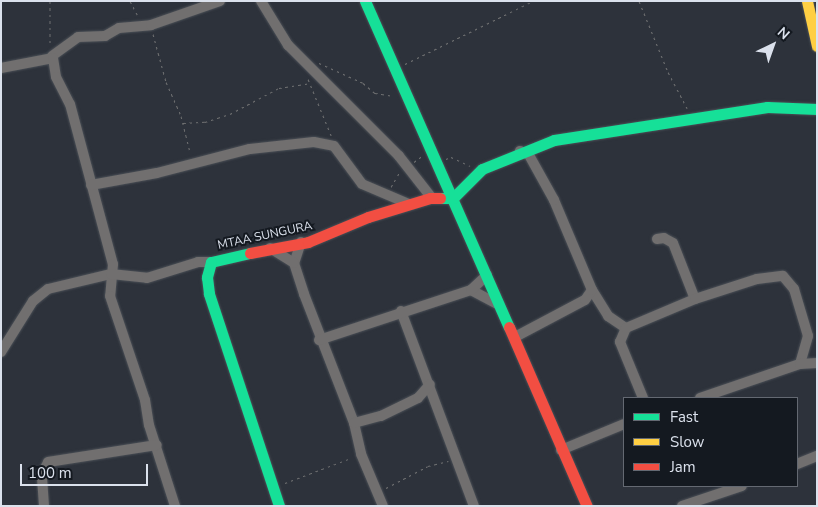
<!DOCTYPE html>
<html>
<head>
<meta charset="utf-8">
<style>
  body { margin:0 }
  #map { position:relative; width:818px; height:507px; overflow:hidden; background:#2d323b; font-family:"Nunito Sans",sans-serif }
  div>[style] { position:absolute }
  .path>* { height:1px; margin-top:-0.5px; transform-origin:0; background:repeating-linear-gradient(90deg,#6f7071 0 2.5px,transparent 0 6.5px) }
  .roads { filter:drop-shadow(0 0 1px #4a4f56) drop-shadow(0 0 1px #4a4f56) }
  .street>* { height:10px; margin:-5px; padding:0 5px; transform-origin:5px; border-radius:5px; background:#716f6f }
  .fast>* { height:11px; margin:-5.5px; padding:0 5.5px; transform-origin:5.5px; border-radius:5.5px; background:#16e098 }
  .slow>* { height:11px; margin:-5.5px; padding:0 5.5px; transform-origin:5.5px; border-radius:5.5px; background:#ffcf43 }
  .jam>* { height:11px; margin:-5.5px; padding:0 5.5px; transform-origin:5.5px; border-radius:5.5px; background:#f24e42 }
  span { translate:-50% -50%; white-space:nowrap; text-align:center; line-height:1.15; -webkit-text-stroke:4px #141920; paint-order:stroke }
  .street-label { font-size:12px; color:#dbe1ec }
  .frame { position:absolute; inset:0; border:2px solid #dbe1ec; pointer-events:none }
  .legend { position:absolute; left:623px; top:397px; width:175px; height:90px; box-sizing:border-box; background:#141920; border:1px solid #646972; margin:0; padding:6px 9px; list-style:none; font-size:15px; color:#dbe1ec }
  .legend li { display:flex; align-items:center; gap:10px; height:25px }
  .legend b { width:25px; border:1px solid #646972 }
  .north { position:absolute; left:748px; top:20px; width:50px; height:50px; -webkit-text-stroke:4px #141920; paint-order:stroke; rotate:42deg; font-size:14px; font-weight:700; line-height:20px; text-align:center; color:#dbe1ec }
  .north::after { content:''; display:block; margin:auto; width:18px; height:22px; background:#dbe1ec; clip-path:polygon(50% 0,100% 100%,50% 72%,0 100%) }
  .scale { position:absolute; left:20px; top:464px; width:128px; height:22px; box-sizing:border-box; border:2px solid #dbe1ec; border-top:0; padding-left:6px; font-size:15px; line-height:18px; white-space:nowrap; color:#dbe1ec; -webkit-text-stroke:4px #141920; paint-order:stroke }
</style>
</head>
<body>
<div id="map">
  <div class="path">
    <i style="left:50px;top:1px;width:45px;rotate:90deg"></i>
    <i style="left:130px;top:1px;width:17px;rotate:62deg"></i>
    <i style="left:639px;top:1px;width:77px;rotate:67.8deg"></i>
    <i style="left:668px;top:72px;width:41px;rotate:62.2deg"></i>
    <i style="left:153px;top:34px;width:50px;rotate:74.8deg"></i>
    <i style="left:166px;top:82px;width:37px;rotate:66deg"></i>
    <i style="left:181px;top:116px;width:38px;rotate:76deg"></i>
    <i style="left:319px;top:63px;width:48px;rotate:24.4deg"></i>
    <i style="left:363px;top:83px;width:16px;rotate:40deg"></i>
    <i style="left:375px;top:93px;width:19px;rotate:9deg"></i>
    <i style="left:405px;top:64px;width:143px;rotate:-26.2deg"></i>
    <i style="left:308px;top:79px;width:61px;rotate:67.7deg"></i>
    <i style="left:183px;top:123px;width:22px;rotate:-3deg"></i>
    <i style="left:205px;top:122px;width:26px;rotate:-18deg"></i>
    <i style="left:230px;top:114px;width:55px;rotate:-28deg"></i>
    <i style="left:279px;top:88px;width:31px;rotate:-9deg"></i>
    <i style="left:446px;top:159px;width:5px;rotate:-22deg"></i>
    <i style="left:451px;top:157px;width:21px;rotate:25deg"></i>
    <i style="left:414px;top:162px;width:9px;rotate:-36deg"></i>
    <i style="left:391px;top:187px;width:16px;rotate:-60deg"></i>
    <i style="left:285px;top:483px;width:71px;rotate:-20.7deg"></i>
    <i style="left:386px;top:488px;width:47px;rotate:-27.6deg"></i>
    <i style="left:428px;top:466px;width:21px;rotate:-14deg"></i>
  </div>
  <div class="roads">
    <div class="street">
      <i style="left:261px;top:1px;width:52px;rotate:58.5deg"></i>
      <i style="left:288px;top:45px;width:157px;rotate:45deg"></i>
      <i style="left:399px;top:156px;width:52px;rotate:52deg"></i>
      <i style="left:52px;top:56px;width:32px;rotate:-36deg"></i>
      <i style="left:78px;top:37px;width:27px;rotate:-2deg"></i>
      <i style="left:105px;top:36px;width:16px;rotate:-30deg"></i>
      <i style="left:119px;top:28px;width:32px;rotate:-5deg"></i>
      <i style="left:151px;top:25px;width:73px;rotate:-19.2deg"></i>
      <i style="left:1px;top:68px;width:53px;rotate:-10.9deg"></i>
      <i style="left:53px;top:58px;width:19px;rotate:81deg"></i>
      <i style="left:56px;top:77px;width:30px;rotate:63deg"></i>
      <i style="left:70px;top:104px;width:166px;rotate:75deg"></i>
      <i style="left:113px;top:264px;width:32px;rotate:95deg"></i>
      <i style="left:110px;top:296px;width:110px;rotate:71.4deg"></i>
      <i style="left:145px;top:400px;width:25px;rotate:81deg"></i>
      <i style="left:149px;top:425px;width:85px;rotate:72.2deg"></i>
      <i style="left:91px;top:185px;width:67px;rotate:-10.3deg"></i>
      <i style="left:157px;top:173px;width:96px;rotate:-14.5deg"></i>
      <i style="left:250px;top:149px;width:64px;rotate:-6.2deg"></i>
      <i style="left:314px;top:142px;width:20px;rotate:11deg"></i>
      <i style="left:334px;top:146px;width:47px;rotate:53.6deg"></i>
      <i style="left:362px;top:184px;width:51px;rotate:23.1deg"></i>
      <i style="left:657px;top:239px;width:7px;rotate:-8deg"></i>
      <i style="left:664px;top:238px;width:10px;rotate:29deg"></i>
      <i style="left:673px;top:243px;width:60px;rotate:68.6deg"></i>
      <i style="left:301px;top:242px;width:22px;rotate:108deg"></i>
      <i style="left:294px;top:263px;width:33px;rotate:72deg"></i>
      <i style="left:304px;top:294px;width:138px;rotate:68.8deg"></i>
      <i style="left:354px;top:423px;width:32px;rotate:77deg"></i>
      <i style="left:361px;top:454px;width:56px;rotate:67.1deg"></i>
      <i style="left:270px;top:248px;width:28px;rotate:32deg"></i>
      <i style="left:471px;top:290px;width:32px;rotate:28deg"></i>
      <i style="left:592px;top:290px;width:31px;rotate:58deg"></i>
      <i style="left:608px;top:316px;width:22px;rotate:34deg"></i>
      <i style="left:401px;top:311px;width:208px;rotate:69.5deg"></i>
      <i style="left:515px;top:337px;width:79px;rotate:-27.9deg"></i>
      <i style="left:585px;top:300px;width:12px;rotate:-55deg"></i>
      <i style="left:592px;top:290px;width:98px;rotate:-112.9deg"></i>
      <i style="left:554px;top:200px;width:51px;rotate:-119.1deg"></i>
      <i style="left:529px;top:155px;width:10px;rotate:-156deg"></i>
      <i style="left:319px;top:340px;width:160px;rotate:-18.2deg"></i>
      <i style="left:471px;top:290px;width:22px;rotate:-43deg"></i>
      <i style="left:1px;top:352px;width:60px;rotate:-57.9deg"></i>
      <i style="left:33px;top:301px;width:19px;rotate:-39deg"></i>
      <i style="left:48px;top:289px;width:65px;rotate:-13.4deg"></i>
      <i style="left:111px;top:274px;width:36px;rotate:6deg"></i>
      <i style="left:147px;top:278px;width:53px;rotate:-17.4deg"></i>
      <i style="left:198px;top:262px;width:13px"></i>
      <i style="left:643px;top:398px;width:61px;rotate:-112.3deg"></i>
      <i style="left:620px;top:342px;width:15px;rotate:-67deg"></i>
      <i style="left:626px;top:328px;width:75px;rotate:-22.8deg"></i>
      <i style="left:695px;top:299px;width:65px;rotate:-17.9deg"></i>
      <i style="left:757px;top:279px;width:26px;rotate:-7deg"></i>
      <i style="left:783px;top:276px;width:17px;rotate:50deg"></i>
      <i style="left:794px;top:289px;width:49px;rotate:73.4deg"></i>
      <i style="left:808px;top:336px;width:29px;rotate:106deg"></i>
      <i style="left:700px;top:398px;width:106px;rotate:-18.8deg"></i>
      <i style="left:800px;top:364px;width:17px;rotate:-3deg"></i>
      <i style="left:354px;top:423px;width:28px;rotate:-15deg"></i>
      <i style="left:381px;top:416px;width:41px;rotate:-25.9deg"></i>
      <i style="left:418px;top:398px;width:18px;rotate:-49deg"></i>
      <i style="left:561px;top:450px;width:68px;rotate:-22.4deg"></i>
      <i style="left:797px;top:464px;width:22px;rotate:-22deg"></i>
      <i style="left:44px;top:506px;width:32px;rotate:-94deg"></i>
      <i style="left:42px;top:474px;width:13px;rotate:-63deg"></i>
      <i style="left:48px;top:462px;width:110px;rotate:-8.9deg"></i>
      <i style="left:682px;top:506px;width:63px;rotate:-18.4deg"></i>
    </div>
    <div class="fast">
      <i style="left:365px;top:1px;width:356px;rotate:66.2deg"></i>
      <i style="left:440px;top:198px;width:13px"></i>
      <i style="left:453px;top:198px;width:41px;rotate:-45deg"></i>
      <i style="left:482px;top:169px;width:78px;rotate:-21.9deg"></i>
      <i style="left:554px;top:140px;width:216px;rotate:-8.8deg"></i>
      <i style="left:767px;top:107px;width:50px;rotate:2.3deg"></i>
      <i style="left:250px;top:253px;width:40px;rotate:167deg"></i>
      <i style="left:211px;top:262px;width:16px;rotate:105deg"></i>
      <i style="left:207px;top:277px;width:17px;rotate:83deg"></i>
      <i style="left:209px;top:294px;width:223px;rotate:71.7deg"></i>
    </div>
    <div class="slow">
      <i style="left:807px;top:1px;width:46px;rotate:77.5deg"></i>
    </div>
    <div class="jam">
      <i style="left:250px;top:253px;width:59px;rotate:-10.7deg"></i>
      <i style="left:308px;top:242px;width:65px;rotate:-22.6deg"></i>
      <i style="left:368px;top:217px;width:65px;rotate:-17deg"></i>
      <i style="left:430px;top:198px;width:10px"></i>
      <i style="left:509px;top:327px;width:195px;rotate:66.5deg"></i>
    </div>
  </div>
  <div class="street-label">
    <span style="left:265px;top:236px;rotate:-12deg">MTAA SUNGURA</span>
  </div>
  <div class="frame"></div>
  <ul class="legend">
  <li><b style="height:6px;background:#16e098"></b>Fast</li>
  <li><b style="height:6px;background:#ffcf43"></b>Slow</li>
  <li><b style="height:6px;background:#f24e42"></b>Jam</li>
  </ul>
  <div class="north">N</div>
  <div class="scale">100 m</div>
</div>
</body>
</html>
